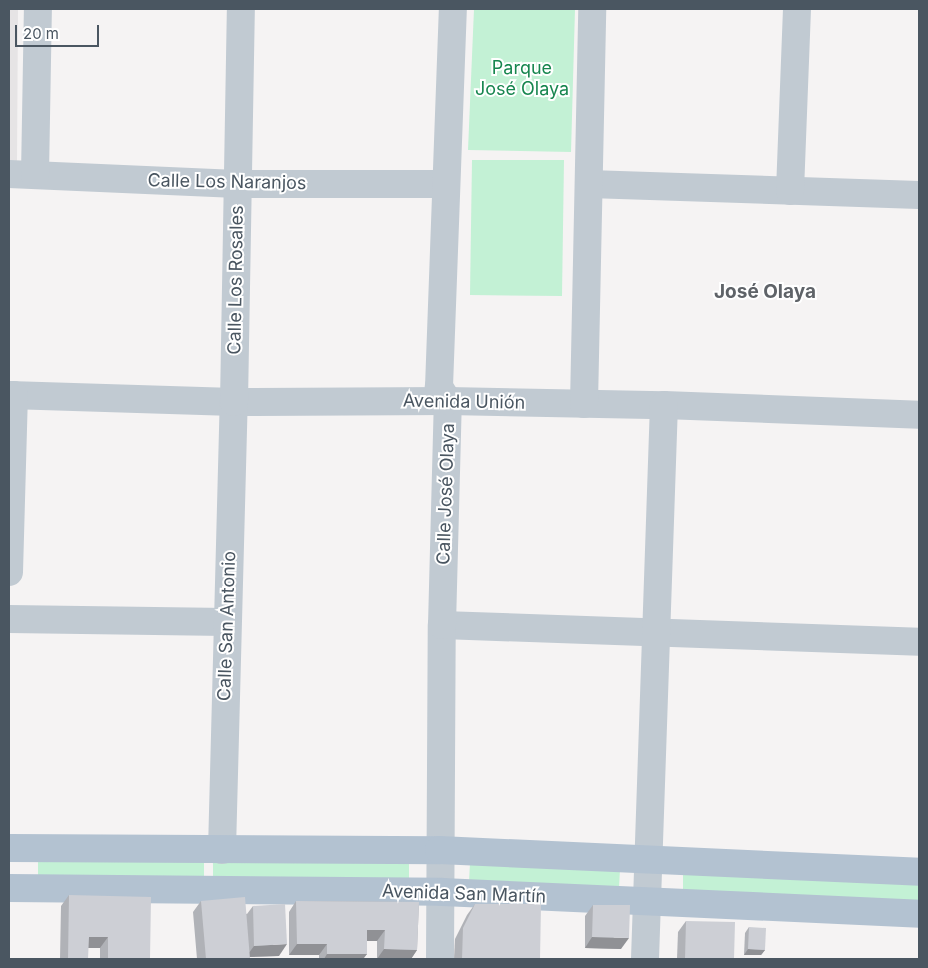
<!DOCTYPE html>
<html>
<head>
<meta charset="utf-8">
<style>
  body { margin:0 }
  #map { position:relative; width:928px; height:968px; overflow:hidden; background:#f5f3f3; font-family:Inter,sans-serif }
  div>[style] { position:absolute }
  .education>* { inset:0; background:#e6e4e5 }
  .green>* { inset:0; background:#c3f1d5 }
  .minor>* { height:28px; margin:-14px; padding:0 14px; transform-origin:14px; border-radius:14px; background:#c1cad2 }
  .major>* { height:28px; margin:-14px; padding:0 14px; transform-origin:14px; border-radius:14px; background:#b3c2d1 }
  .wall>* { inset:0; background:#b0b2b7 }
  .shaded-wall>* { inset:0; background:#909195 }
  .building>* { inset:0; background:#cdcfd5 }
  span { translate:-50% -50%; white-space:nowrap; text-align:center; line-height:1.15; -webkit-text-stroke:4px #fff; paint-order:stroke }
  .park-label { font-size:18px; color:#17864f }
  .street-label { font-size:18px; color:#4a5661 }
  .neighbourhood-label { font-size:19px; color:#5f6368; font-weight:700 }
  .frame { position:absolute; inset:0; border:10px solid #4a5661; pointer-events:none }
  .scale { position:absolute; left:15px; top:25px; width:84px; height:22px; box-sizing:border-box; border:2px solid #4a5661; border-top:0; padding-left:6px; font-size:15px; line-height:18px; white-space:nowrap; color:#4a5661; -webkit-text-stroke:4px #fff; paint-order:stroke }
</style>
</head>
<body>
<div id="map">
  <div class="education">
    <i style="clip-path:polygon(9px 9px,18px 9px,17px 161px,9px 161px)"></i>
  </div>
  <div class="green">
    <i style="clip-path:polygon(474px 9px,575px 9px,571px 152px,468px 150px)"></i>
    <i style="clip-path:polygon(472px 160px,564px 160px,562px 296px,470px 295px)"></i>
    <i style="clip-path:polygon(38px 860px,204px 861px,204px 878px,38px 877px)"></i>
    <i style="clip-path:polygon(213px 861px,409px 862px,409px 879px,213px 878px)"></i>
    <i style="clip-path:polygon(470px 863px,620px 869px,619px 888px,469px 882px)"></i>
    <i style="clip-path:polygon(683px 874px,919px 885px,919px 902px,683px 892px)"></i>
  </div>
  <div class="minor">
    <i style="left:9px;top:174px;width:228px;rotate:2.5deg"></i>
    <i style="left:237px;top:184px;width:209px"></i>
    <i style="left:35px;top:175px;width:166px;rotate:-89deg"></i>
    <i style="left:589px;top:184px;width:330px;rotate:1.9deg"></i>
    <i style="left:790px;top:191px;width:182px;rotate:-87.8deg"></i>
    <i style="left:9px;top:395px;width:225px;rotate:1.8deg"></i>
    <i style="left:234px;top:402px;width:214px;rotate:-0.3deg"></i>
    <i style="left:448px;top:401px;width:216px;rotate:1.1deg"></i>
    <i style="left:664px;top:405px;width:255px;rotate:2.2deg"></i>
    <i style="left:584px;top:404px;width:395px;rotate:-88.8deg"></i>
    <i style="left:9px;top:572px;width:177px;rotate:-88.4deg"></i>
    <i style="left:9px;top:619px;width:218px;rotate:0.8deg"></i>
    <i style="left:442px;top:625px;width:477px;rotate:2deg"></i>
    <i style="left:222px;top:850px;width:448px;rotate:-88.5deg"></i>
    <i style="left:234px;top:402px;width:393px;rotate:-89deg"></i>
    <i style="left:440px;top:959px;width:334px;rotate:-89.7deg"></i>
    <i style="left:442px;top:625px;width:224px;rotate:-88.5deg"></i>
    <i style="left:448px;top:401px;width:17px;rotate:-123deg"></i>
    <i style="left:439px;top:387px;width:378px;rotate:-87.9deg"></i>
    <i style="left:645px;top:959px;width:554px;rotate:-88.04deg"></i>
  </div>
  <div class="major">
    <i style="left:9px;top:848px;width:430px;rotate:0.3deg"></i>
    <i style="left:439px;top:850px;width:481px;rotate:2.6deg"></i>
    <i style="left:9px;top:888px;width:433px;rotate:0.5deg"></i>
    <i style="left:442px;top:892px;width:478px;rotate:2.6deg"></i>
  </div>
  <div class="wall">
    <i style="clip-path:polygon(69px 895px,150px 959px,100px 959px,100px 948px,88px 948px,88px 959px,60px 959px,61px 906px)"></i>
    <i style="clip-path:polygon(201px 901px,247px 914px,253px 906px,279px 956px,250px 957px,250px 959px,197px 959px,193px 912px)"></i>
    <i style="clip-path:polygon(296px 901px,419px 902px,417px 950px,411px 959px,377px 959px,377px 941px,367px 941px,367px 954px,363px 959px,319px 959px,319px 955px,289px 955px,289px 912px)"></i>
    <i style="clip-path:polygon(475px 904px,540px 959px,454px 959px,455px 939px,467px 915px)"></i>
    <i style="clip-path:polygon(593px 905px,621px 949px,585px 948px,585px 916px)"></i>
    <i style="clip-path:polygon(686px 921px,734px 959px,677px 959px,678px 932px)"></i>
    <i style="clip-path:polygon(749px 927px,765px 950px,761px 955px,744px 955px,745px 933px)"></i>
  </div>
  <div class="shaded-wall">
    <i style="clip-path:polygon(367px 930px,385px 930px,377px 941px,359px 941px)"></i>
    <i style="clip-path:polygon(89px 937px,108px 937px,100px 948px,81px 948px)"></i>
    <i style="clip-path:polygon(592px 937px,629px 938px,621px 949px,585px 948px)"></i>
    <i style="clip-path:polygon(287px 944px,279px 956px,246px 957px,254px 946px)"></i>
    <i style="clip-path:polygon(297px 944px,327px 944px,319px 955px,289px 955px)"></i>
    <i style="clip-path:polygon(384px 949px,417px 950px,411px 959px,377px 959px)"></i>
    <i style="clip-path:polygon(748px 949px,765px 950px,761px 955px,744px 955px)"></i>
    <i style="clip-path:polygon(327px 954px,367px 954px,363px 959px,324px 959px)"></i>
    <i style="clip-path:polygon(108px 958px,150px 959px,107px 959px)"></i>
  </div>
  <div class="building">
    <i style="clip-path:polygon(69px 895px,151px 897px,150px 959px,108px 958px,108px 937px,89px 937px,88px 959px,68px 959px)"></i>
    <i style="clip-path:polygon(245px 897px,250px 959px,206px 959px,201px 901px)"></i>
    <i style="clip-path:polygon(296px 901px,419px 902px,417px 950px,384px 949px,385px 930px,367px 930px,367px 954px,327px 954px,327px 944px,297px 944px)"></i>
    <i style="clip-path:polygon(285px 904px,287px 944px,254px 946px,253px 906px)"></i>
    <i style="clip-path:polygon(475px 904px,541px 904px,540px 959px,462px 959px,463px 928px)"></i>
    <i style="clip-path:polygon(593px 905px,630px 905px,629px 938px,592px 937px)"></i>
    <i style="clip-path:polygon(686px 921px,735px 922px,734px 959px,685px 959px)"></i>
    <i style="clip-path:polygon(749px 927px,766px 928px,765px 950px,748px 949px)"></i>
    <i style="clip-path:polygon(542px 958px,576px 959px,542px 959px)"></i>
  </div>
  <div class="park-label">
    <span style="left:522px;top:79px">Parque<br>José Olaya</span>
  </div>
  <div class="street-label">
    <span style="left:227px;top:182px;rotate:1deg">Calle Los Naranjos</span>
    <span style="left:236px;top:280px;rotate:-89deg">Calle Los Rosales</span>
    <span style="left:464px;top:402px;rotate:1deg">Avenida Unión</span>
    <span style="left:446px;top:494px;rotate:-88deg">Calle José Olaya</span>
    <span style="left:227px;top:626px;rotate:-88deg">Calle San Antonio</span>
    <span style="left:464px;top:894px;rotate:2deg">Avenida San Martín</span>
  </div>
  <div class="neighbourhood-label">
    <span style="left:765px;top:292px">José Olaya</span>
  </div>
  <div class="frame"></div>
  <div class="scale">20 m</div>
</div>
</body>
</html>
